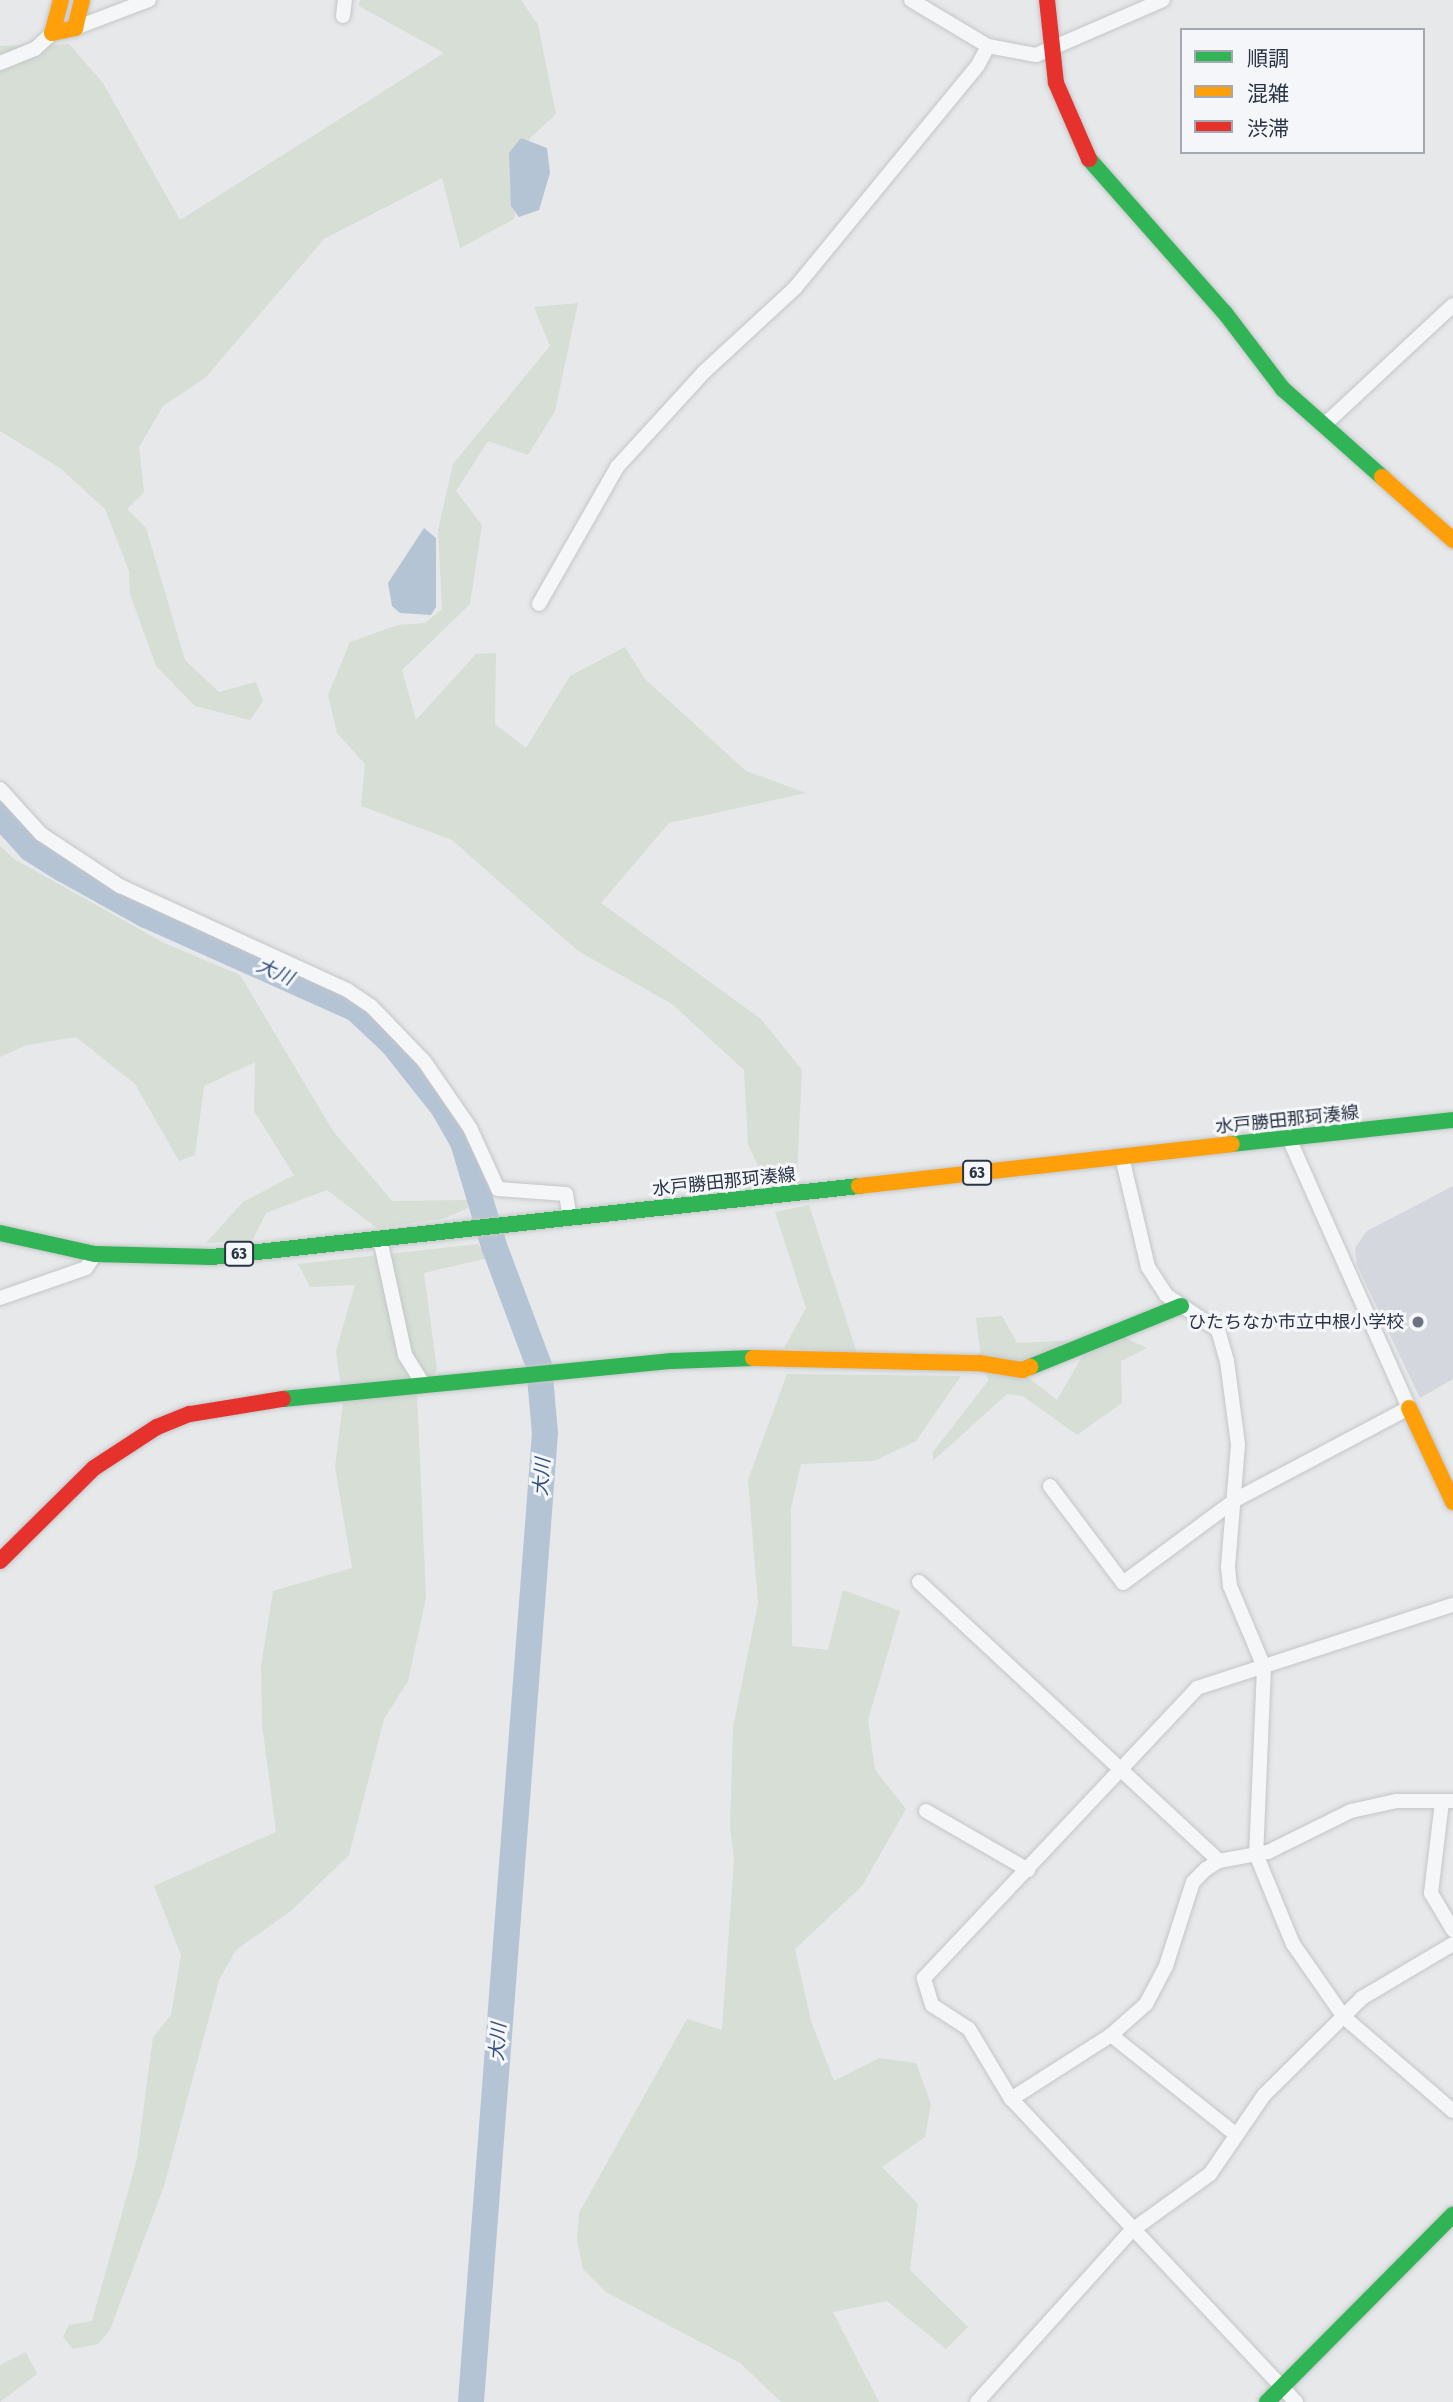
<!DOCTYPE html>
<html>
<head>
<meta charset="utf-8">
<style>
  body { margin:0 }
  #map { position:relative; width:1453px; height:2402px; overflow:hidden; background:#e6e8ea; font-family:"Fira Sans Condensed","Noto Sans JP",sans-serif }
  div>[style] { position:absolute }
  .built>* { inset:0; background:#d4d7dd }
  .green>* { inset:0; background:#d6ded6 }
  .water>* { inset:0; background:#b4c4d5 }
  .river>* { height:26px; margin:-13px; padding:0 13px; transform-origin:13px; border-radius:13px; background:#b4c4d5 }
  .roads { filter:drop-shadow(0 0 2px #c4c6c8) drop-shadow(0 0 2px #c4c6c8) }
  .street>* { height:14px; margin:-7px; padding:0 7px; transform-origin:7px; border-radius:7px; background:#f5f6f7 }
  .fast>* { height:16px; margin:-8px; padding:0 8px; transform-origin:8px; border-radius:8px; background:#30b455 }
  .slow>* { height:16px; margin:-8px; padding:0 8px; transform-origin:8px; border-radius:8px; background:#ff9f0a }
  .jam>* { height:16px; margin:-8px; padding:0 8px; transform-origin:8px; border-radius:8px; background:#e5322d }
  .dots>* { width:19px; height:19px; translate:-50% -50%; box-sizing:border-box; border:4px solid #f4f6f9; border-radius:50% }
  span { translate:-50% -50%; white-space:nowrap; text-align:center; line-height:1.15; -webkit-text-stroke:6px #f4f6f9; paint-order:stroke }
  .shield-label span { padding:2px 5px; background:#f4f6f9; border:2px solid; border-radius:5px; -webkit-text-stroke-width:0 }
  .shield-label { font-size:16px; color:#2b3445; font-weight:700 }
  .street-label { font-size:18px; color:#2b3445 }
  .poi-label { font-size:18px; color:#2b3445 }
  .right { translate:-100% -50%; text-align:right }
  .water-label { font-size:19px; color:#34527a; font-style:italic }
  .legend { position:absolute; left:1180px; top:28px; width:245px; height:126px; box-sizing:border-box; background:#f4f6f9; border:2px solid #a4a8b1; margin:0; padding:9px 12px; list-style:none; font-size:21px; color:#2b3445 }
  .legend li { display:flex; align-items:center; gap:14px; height:35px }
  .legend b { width:35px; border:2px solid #a4a8b1 }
</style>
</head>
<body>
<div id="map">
  <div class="built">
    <i style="clip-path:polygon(1453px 1186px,1453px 1379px,1420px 1398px,1357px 1265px,1355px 1248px,1367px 1231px)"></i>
  </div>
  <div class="green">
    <i style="clip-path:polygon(360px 0,521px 0,538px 25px,556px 114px,530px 138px,514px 219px,460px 248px,442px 178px,324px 239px,205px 378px,163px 406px,139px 447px,144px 492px,127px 509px,146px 528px,185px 660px,219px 692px,256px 682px,263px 701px,250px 720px,195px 706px,156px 666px,130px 594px,129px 571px,105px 509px,60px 468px,0 431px,0 46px,69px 44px,103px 83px,180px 220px,444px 53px,359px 6px)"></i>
    <i style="clip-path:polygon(578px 303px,555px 411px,528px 455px,488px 441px,456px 491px,482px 525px,470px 604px,402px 670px,416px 720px,476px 654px,496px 653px,495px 724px,526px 748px,570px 676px,625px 647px,645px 679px,746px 771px,806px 793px,669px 823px,601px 903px,761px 1019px,802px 1070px,797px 1175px,762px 1175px,748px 1144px,744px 1070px,672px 1004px,578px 951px,452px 840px,361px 806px,365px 764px,337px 733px,328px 695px,350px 642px,398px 625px,425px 623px,442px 609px,438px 530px,453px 464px,550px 346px,534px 307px)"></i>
    <i style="clip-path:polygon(0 846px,14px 859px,164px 943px,240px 975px,333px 1131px,392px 1201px,468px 1200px,468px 1208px,443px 1219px,377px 1228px,327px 1190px,266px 1213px,252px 1241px,206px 1243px,243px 1202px,294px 1175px,254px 1111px,255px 1062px,204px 1086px,195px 1155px,179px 1161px,135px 1084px,76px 1037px,27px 1045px,0 1057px)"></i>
    <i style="clip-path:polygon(809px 1205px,857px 1353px,784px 1348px,806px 1308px,775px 1212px)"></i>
    <i style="clip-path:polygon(478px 1244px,488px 1258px,424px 1273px,437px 1370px,417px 1394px,426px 1598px,408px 1681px,384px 1719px,349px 1855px,292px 1910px,236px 1950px,219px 1980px,164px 2186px,110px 2330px,98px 2344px,73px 2349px,63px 2337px,69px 2325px,92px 2321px,137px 2159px,153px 2037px,171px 2015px,181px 1955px,154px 1886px,276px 1832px,262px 1724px,261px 1666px,273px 1591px,352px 1568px,335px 1467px,343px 1403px,336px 1351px,355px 1285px,310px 1287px,298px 1264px)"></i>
    <i style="clip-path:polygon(1002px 1316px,1017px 1343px,1081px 1340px,1026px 1367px,981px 1359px,976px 1318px)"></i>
    <i style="clip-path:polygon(1121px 1336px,1147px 1348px,1121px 1361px,1122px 1403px,1077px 1435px,1023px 1396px,1007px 1394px,933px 1461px,933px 1452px,988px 1381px,986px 1368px,1025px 1375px,1057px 1400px,1084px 1353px)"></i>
    <i style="clip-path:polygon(787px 1374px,961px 1376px,916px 1441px,874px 1461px,801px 1464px,791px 1508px,792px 1646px,828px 1650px,843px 1590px,900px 1611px,868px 1720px,875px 1770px,906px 1809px,862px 1886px,795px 1949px,811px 2021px,834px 2081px,879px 2058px,916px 2063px,931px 2104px,925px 2137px,882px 2167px,918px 2204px,910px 2270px,968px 2327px,946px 2349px,887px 2301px,833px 2312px,879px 2402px,781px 2402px,740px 2363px,606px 2292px,583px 2269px,577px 2240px,579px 2213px,687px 2019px,722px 2030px,734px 1859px,730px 1827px,733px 1727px,758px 1603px,748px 1480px)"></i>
    <i style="clip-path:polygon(26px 2352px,37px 2374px,0 2402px,0 2365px)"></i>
  </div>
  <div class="water">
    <i style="clip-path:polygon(521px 138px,547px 148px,550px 173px,539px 210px,519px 217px,511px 206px,509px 153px)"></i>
    <i style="clip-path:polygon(424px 528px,436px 538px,436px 607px,431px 615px,400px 613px,392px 606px,388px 583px)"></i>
  </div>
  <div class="river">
    <i style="left:0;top:815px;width:46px;rotate:47.6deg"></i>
    <i style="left:31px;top:849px;width:38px;rotate:32deg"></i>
    <i style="left:63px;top:869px;width:95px;rotate:29deg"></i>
    <i style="left:146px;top:915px;width:230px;rotate:24.1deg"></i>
    <i style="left:356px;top:1009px;width:51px;rotate:43.4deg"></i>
    <i style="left:393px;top:1044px;width:80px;rotate:51.6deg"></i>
    <i style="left:443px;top:1107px;width:40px;rotate:60.3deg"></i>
    <i style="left:463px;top:1142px;width:109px;rotate:73.4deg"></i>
    <i style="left:494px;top:1246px;width:128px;rotate:69.4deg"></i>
    <i style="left:539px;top:1366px;width:67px;rotate:84.9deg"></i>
    <i style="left:545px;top:1433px;width:972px;rotate:94.37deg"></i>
  </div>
  <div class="roads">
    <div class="street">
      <i style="left:911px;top:0;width:90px;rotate:30.9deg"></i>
      <i style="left:988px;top:46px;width:49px;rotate:10.6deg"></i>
      <i style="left:1036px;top:55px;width:138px;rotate:-23.4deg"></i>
      <i style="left:343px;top:16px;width:16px;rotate:-83deg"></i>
      <i style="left:75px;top:28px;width:79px;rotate:-20.7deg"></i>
      <i style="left:0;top:63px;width:38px;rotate:-22deg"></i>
      <i style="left:35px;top:49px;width:23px;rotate:-43deg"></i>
      <i style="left:1324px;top:425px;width:176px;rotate:-42.9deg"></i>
      <i style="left:539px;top:604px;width:158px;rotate:-60.3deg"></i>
      <i style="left:617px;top:467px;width:129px;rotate:-47.5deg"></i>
      <i style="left:704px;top:372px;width:124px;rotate:-42.7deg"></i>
      <i style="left:795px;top:288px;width:288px;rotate:-50.6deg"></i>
      <i style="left:978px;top:65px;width:21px;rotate:-62deg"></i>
      <i style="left:0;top:789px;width:61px;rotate:47.7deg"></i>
      <i style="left:41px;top:834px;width:95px;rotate:33.4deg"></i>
      <i style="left:120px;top:886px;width:250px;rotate:24.6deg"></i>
      <i style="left:347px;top:990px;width:29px;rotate:34deg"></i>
      <i style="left:371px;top:1006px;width:76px;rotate:46.1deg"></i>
      <i style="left:424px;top:1061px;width:81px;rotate:55.5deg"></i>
      <i style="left:470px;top:1128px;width:67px;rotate:65.3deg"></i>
      <i style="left:498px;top:1189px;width:68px;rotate:4.2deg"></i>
      <i style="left:566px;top:1194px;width:25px;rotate:81deg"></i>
      <i style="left:1122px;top:1157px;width:113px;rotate:76.7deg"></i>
      <i style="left:1148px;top:1267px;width:33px;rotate:57deg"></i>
      <i style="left:1166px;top:1295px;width:63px;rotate:33.9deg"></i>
      <i style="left:1218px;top:1330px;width:32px;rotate:74deg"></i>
      <i style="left:1227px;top:1361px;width:85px;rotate:82.5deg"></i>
      <i style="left:1238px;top:1445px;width:122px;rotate:94.7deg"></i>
      <i style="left:1228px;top:1567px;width:19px;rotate:84deg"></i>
      <i style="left:1230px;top:1586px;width:88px;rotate:67.2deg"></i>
      <i style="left:1264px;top:1667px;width:187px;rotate:92.4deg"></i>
      <i style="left:1256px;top:1854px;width:97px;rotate:67.7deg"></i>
      <i style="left:1293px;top:1944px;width:89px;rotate:55.1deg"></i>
      <i style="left:1344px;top:2017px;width:144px;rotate:40.8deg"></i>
      <i style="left:380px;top:1239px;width:119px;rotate:77.8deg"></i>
      <i style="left:405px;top:1355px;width:36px;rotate:58deg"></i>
      <i style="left:0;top:1298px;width:91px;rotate:-19.2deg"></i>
      <i style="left:86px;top:1268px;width:17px;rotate:-57deg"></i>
      <i style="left:1050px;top:1486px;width:121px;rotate:53deg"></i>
      <i style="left:1123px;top:1583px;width:139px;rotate:-36.5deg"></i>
      <i style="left:1235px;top:1500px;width:197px;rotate:-27.9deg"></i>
      <i style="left:1409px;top:1408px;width:295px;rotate:-114deg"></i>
      <i style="left:919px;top:1582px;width:410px;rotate:42.9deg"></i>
      <i style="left:1442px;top:1802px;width:92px;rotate:96.9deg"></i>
      <i style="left:1431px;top:1893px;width:43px;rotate:59.3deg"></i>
      <i style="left:926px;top:1811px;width:118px;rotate:30deg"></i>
      <i style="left:1111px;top:2035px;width:159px;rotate:38.6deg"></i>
      <i style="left:1011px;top:2099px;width:82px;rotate:-121deg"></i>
      <i style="left:969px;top:2029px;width:44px;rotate:-147deg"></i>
      <i style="left:932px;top:2005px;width:28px;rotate:-107deg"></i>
      <i style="left:924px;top:1978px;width:398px;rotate:-46.7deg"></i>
      <i style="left:1197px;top:1688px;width:269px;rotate:-18deg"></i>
      <i style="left:977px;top:2402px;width:230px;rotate:-48deg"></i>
      <i style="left:1131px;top:2231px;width:97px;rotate:-35.8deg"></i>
      <i style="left:1210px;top:2174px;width:96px;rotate:-55.6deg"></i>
      <i style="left:1264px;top:2095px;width:138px;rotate:-44.7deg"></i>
      <i style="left:1362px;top:1998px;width:106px;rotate:-30.7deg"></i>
      <i style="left:1296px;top:2402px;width:416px;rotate:-133.2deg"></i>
      <i style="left:1011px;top:2099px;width:119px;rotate:-32.6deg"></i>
      <i style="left:1111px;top:2035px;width:47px;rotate:-41.5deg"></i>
      <i style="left:1146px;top:2004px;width:43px;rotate:-62.2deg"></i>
      <i style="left:1166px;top:1966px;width:88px;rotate:-72.2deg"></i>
      <i style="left:1193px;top:1882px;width:18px;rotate:-45deg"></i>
      <i style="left:1206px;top:1869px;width:15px;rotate:-32deg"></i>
      <i style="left:1219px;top:1861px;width:50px;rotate:-10.4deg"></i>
      <i style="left:1268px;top:1852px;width:93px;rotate:-26.3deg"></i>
      <i style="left:1351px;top:1811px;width:46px;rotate:-12.5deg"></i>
      <i style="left:1396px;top:1801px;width:57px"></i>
    </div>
    <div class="fast">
      <i style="left:1089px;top:159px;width:205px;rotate:48.6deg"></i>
      <i style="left:1225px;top:313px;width:96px;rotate:52.7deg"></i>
      <i style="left:1283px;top:389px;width:132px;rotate:41.6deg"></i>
      <i style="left:1232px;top:1144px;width:222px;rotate:-6.2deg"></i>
      <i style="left:0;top:1233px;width:97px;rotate:12.5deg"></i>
      <i style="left:95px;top:1254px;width:117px;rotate:1.5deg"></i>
      <i style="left:212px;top:1257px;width:651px;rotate:-6.26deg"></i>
      <i style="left:1030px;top:1367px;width:163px;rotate:-22deg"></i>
      <i style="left:283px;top:1399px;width:391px;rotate:-5.6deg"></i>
      <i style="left:672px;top:1361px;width:81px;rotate:-2.1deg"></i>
      <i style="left:1267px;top:2402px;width:264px;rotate:-45.2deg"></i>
    </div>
    <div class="slow">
      <i style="left:61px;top:0;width:34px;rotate:105deg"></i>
      <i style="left:52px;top:33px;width:24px;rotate:-12deg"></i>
      <i style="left:75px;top:28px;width:29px;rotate:-76deg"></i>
      <i style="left:1382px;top:477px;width:95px;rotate:41.6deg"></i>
      <i style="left:859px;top:1186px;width:375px;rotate:-6.4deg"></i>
      <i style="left:753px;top:1358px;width:226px;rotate:1.3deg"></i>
      <i style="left:979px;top:1363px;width:44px;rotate:9.2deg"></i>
      <i style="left:1022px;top:1370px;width:9px;rotate:-21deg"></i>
      <i style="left:1409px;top:1408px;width:104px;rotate:64.9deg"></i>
    </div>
    <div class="jam">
      <i style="left:1047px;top:0;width:83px;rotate:83.8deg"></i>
      <i style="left:1056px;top:83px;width:83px;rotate:66.5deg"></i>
      <i style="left:0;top:1561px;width:132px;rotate:-44.7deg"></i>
      <i style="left:94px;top:1468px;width:75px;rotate:-33.1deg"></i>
      <i style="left:157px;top:1427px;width:35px;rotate:-22deg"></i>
      <i style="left:190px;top:1414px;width:94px;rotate:-9.2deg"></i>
    </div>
  </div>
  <div class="dots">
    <i style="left:1418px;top:1322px;background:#6c737f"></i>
  </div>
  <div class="shield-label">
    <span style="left:977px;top:1173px">63</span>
    <span style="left:239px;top:1254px">63</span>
  </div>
  <div class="street-label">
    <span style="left:1287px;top:1120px;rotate:-6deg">水戸勝田那珂湊線</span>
    <span style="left:724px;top:1182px;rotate:-6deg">水戸勝田那珂湊線</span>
  </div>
  <div class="poi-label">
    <span class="right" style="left:1404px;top:1322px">ひたちなか市立中根小学校</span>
  </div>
  <div class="water-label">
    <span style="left:275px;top:972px;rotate:24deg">大川</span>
    <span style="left:542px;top:1477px;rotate:-86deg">大川</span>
    <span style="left:498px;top:2042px;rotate:-86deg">大川</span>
  </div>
  <ul class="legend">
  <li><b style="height:9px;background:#30b455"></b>順調</li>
  <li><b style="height:9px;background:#ff9f0a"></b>混雑</li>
  <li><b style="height:9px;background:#e5322d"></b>渋滞</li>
  </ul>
</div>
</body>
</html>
